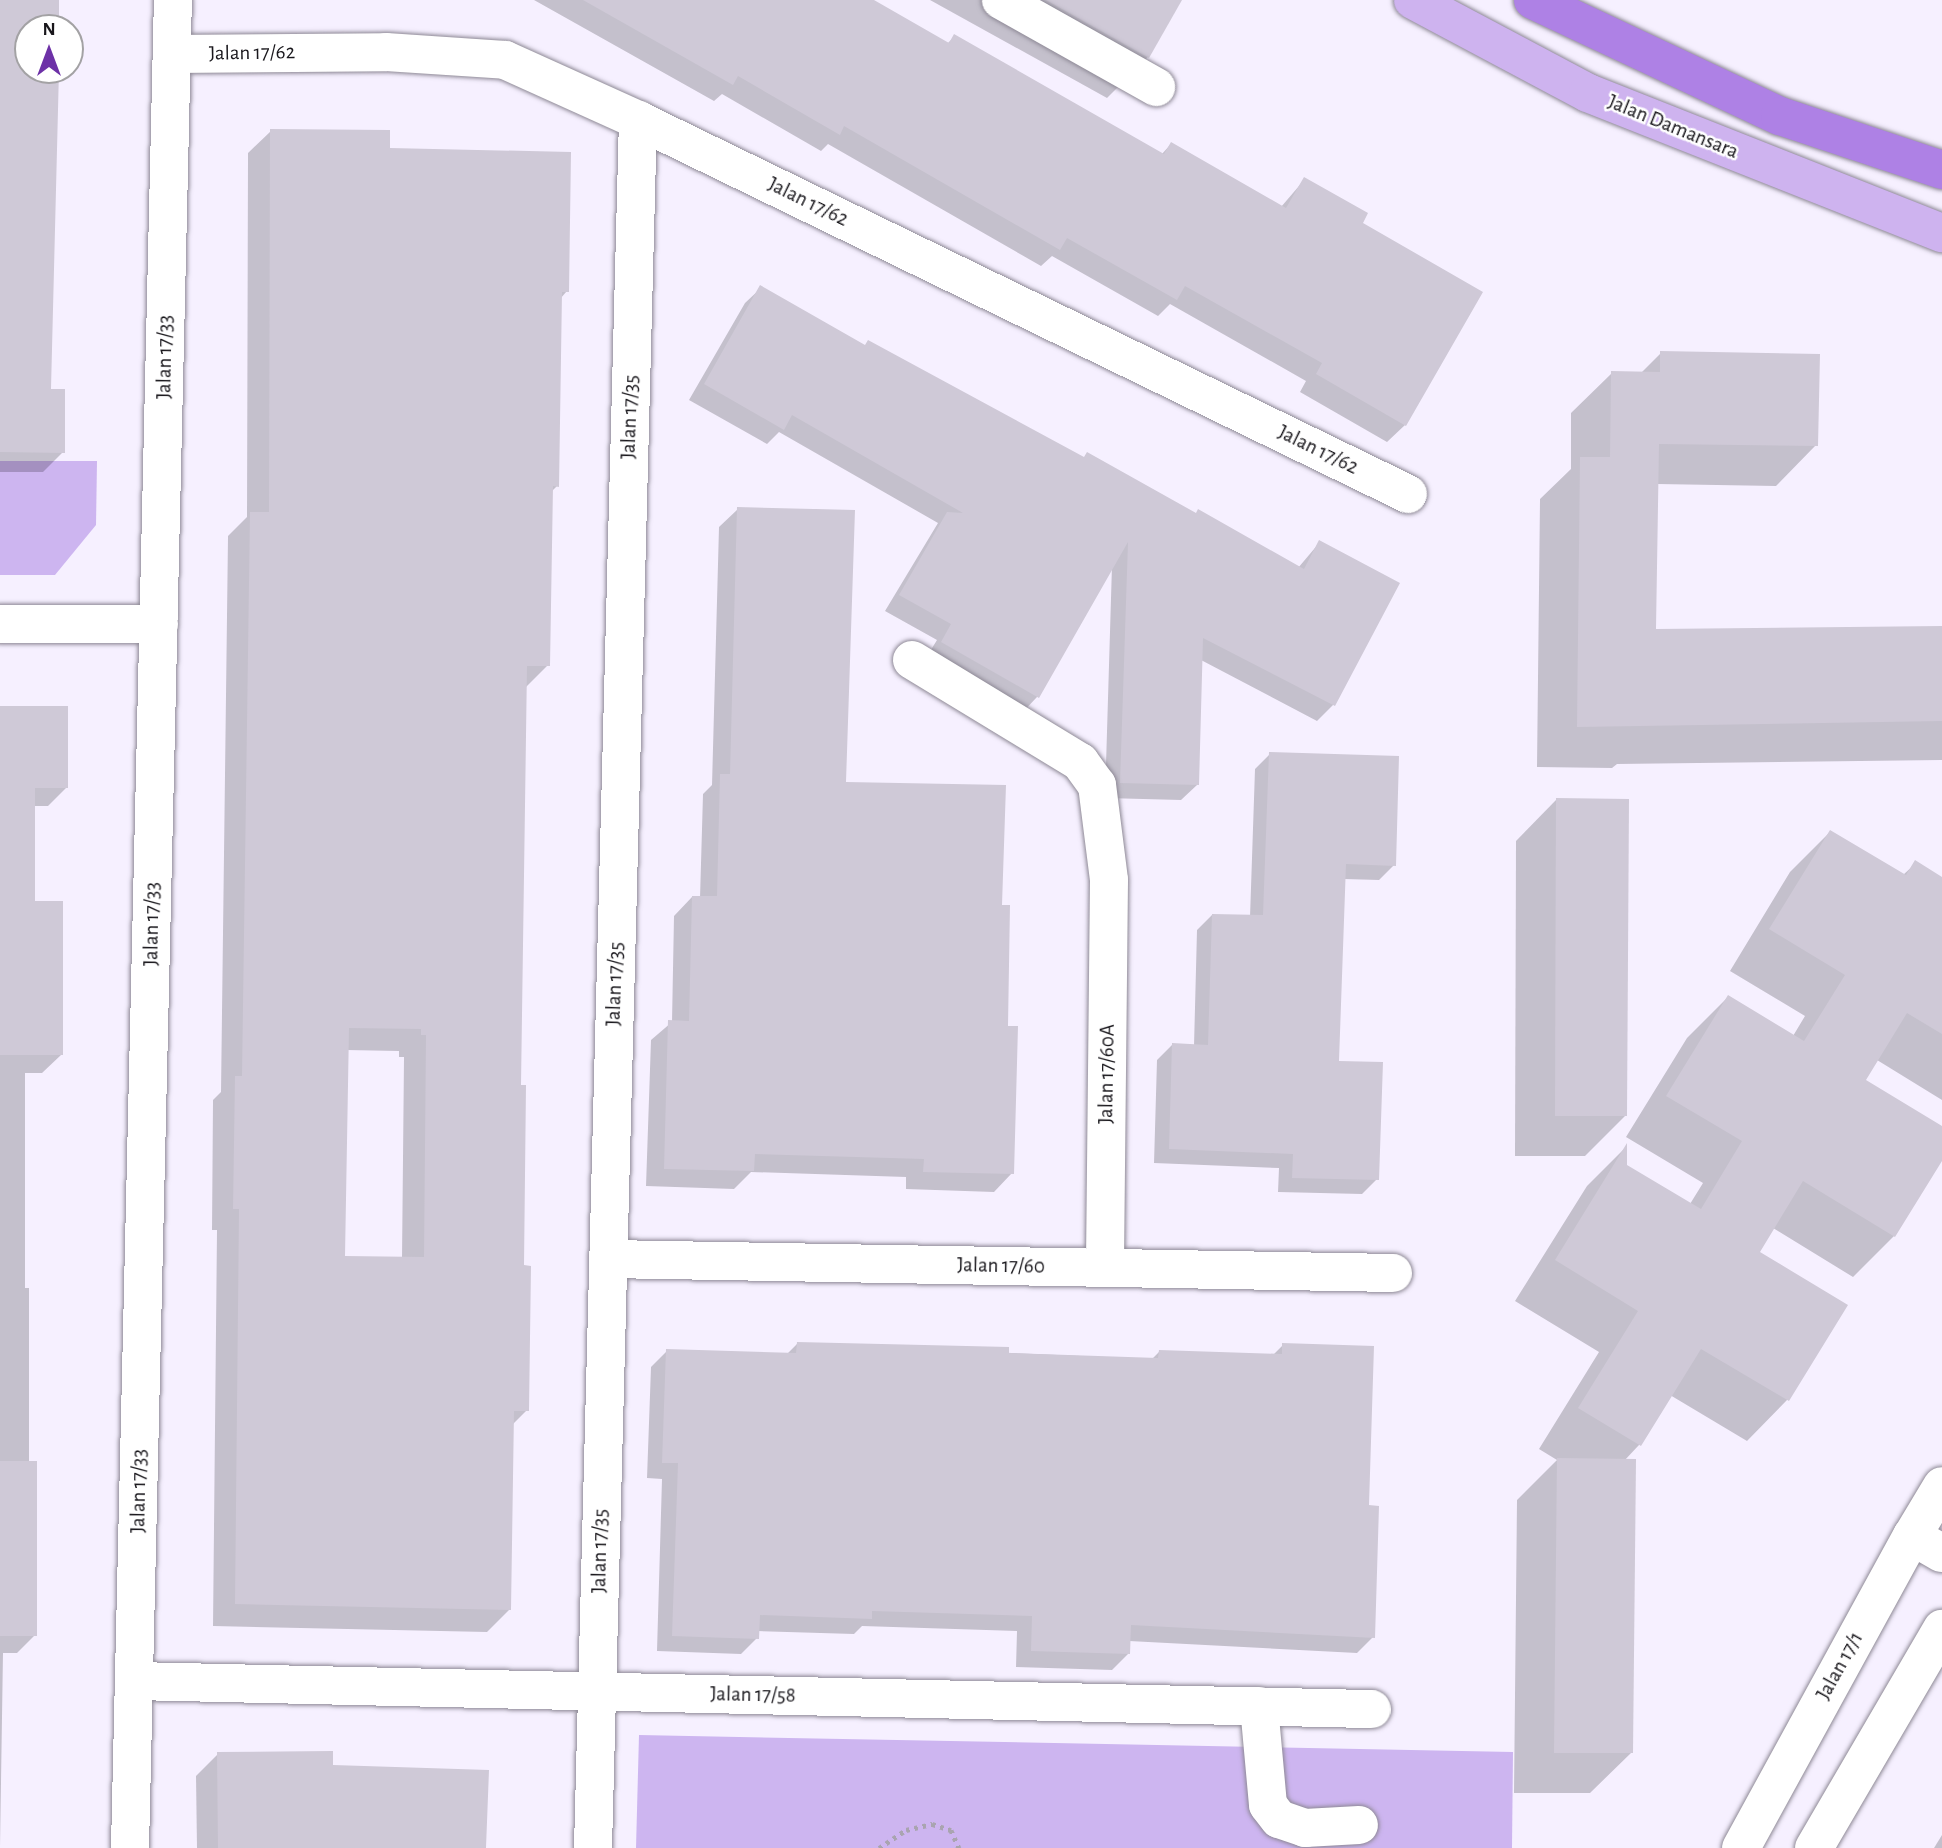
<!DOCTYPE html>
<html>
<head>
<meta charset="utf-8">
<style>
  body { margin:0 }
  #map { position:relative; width:1942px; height:1848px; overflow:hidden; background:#f6f0ff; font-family:"Alegreya Sans",sans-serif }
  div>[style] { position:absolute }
  .green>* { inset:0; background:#cdb5f0 }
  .shadow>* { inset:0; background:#0003 }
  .building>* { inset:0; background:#cfc9d7 }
  .path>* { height:4.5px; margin-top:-2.25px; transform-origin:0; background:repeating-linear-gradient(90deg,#a9a4b0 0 3.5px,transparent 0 8.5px) }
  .roads { filter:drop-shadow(0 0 2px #8e8996) drop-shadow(0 0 2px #8e8996) }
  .minor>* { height:38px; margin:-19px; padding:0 19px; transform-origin:19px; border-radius:19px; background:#fff }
  .major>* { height:38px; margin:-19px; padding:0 19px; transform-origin:19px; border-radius:19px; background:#ceb3ef }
  .highway>* { height:38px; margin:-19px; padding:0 19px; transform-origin:19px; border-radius:19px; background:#ae81e5 }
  span { translate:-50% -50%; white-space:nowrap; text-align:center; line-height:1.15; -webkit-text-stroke:5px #fff; paint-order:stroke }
  .street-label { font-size:21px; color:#19171c }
  .north { position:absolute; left:14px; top:14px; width:70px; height:70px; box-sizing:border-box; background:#fff; border:2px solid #a3a2a4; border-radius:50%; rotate:0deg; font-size:19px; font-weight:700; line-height:28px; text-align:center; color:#19171c }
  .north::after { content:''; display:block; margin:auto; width:24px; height:32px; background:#6d31a7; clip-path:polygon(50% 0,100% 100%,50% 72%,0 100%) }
</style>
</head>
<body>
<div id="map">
  <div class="green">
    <i style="clip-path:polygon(0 461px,97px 461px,96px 525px,55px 575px,0 575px)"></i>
    <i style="clip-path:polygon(639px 1735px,1513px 1752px,1512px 1848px,636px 1848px)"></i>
  </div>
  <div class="shadow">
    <i style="clip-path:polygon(0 0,57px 0,57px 28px,28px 28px,28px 70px,57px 70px,49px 391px,63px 452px,43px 472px,0 472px)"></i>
    <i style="clip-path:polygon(534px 0,871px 0,947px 44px,955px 36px,1161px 155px,1171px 144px,1281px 207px,1305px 179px,1361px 224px,1405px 425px,1387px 442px,1300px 392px,1306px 381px,1170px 304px,1158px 316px,1052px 256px,1041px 266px,828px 144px,821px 151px,722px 94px,714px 101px)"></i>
    <i style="clip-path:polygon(930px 0,1180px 0,1148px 57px,1107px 98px)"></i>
    <i style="clip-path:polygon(evenodd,271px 131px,388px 149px,567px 291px,560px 299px,557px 486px,551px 492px,548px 665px,525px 688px,519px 1086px,527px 1410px,512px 1425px,510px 1609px,487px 1632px,213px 1626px,217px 1230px,212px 1230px,213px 1100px,221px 1092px,228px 536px,247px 517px,248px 153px,271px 131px,346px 1050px,399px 1051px,399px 1057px,404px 1057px,402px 1258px,343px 1257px,346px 1050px)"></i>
    <i style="clip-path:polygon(761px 288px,864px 347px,1298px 568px,1320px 542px,1398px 583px,1333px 705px,1317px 721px,1201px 660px,1197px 785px,1181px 800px,1105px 798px,1112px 565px,1037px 697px,1022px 713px,926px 658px,937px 640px,885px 611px,938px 523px,779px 432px,767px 444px,689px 400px,745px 303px)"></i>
    <i style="clip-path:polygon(1661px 353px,1816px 445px,1776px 486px,1657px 484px,1654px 631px,1942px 628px,1942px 760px,1617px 764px,1612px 768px,1537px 767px,1540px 499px,1571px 469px,1571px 413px,1612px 373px,1641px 373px)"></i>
    <i style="clip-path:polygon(738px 509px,844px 783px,1000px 907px,1012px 1173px,994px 1192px,906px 1189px,906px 1177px,751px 1172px,734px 1189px,646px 1186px,651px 1040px,672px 1022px,674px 916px,692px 897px,700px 898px,703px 794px,712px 785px,719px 527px)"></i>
    <i style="clip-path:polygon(0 708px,66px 788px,48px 806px,34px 806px,34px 902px,61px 1055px,42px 1073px,25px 1073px,25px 1288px,29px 1288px,29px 1462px,35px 1635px,17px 1653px,3px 1653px,0 1848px)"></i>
    <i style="clip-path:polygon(1270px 754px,1394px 865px,1379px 880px,1344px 879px,1338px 1063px,1377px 1179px,1362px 1194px,1278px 1192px,1279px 1168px,1154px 1163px,1157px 1060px,1172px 1045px,1194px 1046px,1197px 930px,1212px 915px,1250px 917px,1255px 769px)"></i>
    <i style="clip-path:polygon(1556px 800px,1625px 1116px,1585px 1156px,1515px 1156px,1516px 841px)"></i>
    <i style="clip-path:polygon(1830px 832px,1903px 875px,1916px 863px,1942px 879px,1942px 1100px,1877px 1060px,1864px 1081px,1942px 1128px,1942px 1158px,1894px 1236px,1853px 1277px,1773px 1228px,1758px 1252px,1845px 1305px,1787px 1400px,1747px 1441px,1670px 1395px,1639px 1445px,1624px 1461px,1631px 1753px,1590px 1793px,1514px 1793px,1517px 1500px,1557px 1460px,1539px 1449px,1599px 1352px,1515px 1301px,1587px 1186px,1625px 1148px,1625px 1166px,1690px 1204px,1703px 1183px,1626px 1137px,1687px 1038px,1728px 997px,1793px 1036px,1805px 1016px,1730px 971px,1790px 872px)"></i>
    <i style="clip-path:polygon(797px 1344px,1152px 1359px,1159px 1352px,1272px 1356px,1283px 1345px,1367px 1507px,1373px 1637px,1357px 1653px,1129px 1641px,1128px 1654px,1112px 1670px,1016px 1667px,1017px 1631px,862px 1626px,854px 1634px,757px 1631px,757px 1638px,741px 1654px,657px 1651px,662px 1479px,647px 1478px,651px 1367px,667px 1351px,787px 1354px)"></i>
    <i style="clip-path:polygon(218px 1754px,332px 1767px,485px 1848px,197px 1848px,196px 1776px)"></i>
    <i style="clip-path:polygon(1942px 1835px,1942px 1848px,1934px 1848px)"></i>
  </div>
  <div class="building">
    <i style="clip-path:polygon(0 0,59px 0,59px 28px,28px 28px,28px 70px,59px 70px,51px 389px,65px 389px,65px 453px,0 452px)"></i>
    <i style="clip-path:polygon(583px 0,874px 0,949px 43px,954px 34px,1164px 154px,1171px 142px,1286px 208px,1304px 177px,1368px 213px,1363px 223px,1483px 292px,1406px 426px,1316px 374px,1322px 363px,1185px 286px,1177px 300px,1067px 238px,1060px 250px,844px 126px,840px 135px,738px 76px,733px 85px)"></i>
    <i style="clip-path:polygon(1046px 0,1182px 0,1149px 58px)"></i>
    <i style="clip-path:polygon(evenodd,270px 129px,390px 130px,390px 148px,571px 152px,569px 292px,562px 292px,559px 487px,553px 486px,550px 666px,527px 666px,521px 1085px,526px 1085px,524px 1265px,531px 1266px,529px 1411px,514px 1411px,511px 1610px,235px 1604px,239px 1209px,233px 1209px,235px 1076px,242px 1076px,250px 512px,269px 512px,270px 129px,349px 1028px,421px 1029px,421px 1035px,426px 1035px,424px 1257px,345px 1256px,349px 1028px)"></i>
    <i style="clip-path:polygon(760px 285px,865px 345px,868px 340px,1084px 457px,1087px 452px,1196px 513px,1198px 509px,1304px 569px,1319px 540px,1400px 583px,1335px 706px,1203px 638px,1199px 785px,1120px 783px,1128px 542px,1039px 698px,941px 642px,951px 624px,899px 595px,947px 512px,963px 513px,792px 415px,784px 430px,704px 384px)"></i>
    <i style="clip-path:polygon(1660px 351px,1820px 354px,1818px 446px,1659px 444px,1656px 629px,1942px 626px,1942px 721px,1577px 727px,1580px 457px,1610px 457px,1611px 371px,1660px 372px)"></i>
    <i style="clip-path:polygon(737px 507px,855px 510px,846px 782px,1006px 785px,1002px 905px,1010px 905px,1008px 1026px,1018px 1026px,1014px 1174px,923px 1172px,924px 1159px,755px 1154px,754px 1171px,664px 1169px,668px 1020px,689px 1021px,692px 896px,717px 896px,720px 774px,730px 774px)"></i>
    <i style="clip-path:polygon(0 706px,68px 706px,68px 788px,35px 788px,35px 901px,63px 901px,63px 1055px,0 1055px)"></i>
    <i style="clip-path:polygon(1269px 752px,1399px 756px,1396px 866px,1346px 864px,1339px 1061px,1383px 1062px,1379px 1180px,1292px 1178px,1293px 1154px,1169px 1149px,1172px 1043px,1208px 1045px,1212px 914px,1263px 915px)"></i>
    <i style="clip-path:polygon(1556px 798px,1629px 799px,1627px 1116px,1555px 1116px)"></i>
    <i style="clip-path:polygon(1830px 830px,1906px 875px,1915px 860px,1942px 877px,1942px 1034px,1907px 1013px,1866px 1080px,1942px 1126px,1942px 1161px,1895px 1237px,1803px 1181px,1760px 1252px,1848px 1305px,1789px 1401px,1701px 1349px,1641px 1446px,1578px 1408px,1638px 1311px,1555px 1260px,1627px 1143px,1627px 1165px,1701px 1209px,1742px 1141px,1666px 1096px,1728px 995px,1804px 1041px,1845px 975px,1769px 929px)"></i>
    <i style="clip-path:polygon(797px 1342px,1009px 1347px,1009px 1353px,1158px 1358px,1159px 1350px,1282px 1354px,1282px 1343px,1374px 1346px,1369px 1505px,1379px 1506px,1375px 1638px,1131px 1625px,1130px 1654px,1031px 1651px,1032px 1616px,872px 1611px,872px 1619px,760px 1615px,759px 1639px,672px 1636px,678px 1463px,662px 1463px,666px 1349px,796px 1353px)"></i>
    <i style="clip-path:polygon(1557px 1458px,1636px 1459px,1633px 1753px,1554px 1753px)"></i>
    <i style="clip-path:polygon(0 1461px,37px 1461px,37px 1636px,0 1636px)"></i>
    <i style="clip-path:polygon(333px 1751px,333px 1765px,489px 1770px,486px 1848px,218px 1848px,217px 1752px)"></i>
  </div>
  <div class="path">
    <i style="left:879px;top:1848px;width:32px;rotate:-34deg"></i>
    <i style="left:906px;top:1830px;width:27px;rotate:-13deg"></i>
    <i style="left:932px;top:1824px;width:20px;rotate:18deg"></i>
    <i style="left:951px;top:1830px;width:20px;rotate:66deg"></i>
  </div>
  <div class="roads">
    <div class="minor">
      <i style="left:1001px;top:0;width:178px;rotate:29.3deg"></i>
      <i style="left:172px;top:54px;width:214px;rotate:-0.5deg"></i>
      <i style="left:386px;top:52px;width:119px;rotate:3.8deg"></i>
      <i style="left:505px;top:60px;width:146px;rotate:24.3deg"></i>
      <i style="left:638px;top:120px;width:856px;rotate:25.91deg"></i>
      <i style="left:0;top:624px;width:159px"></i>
      <i style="left:912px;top:660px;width:197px;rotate:31.3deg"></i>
      <i style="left:1080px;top:762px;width:29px;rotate:54deg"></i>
      <i style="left:1097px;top:785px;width:96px;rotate:82.8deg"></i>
      <i style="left:1109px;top:880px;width:388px;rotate:90.6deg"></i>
      <i style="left:608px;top:1259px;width:785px;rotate:1.02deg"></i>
      <i style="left:1912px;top:1536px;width:34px;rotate:30deg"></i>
      <i style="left:134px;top:1681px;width:1238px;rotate:1.3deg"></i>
      <i style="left:1259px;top:1706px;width:99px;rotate:84.8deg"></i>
      <i style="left:1268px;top:1805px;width:18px;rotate:52deg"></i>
      <i style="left:1279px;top:1819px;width:28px;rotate:19deg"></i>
      <i style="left:1305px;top:1828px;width:54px;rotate:-3.2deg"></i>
      <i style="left:130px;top:1848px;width:1849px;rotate:-88.67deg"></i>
      <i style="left:593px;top:1848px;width:1729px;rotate:-88.51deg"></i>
      <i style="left:1741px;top:1848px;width:356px;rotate:-61.3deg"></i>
      <i style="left:1912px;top:1536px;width:58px;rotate:-59deg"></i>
      <i style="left:1814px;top:1848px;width:254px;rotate:-59.7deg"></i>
    </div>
    <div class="major">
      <i style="left:1413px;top:0;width:198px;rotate:28deg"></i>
      <i style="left:1588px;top:93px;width:381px;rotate:21.6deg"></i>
    </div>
    <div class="highway">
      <i style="left:1533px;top:0;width:273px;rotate:25.2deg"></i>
      <i style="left:1780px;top:116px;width:171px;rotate:18.4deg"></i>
    </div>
  </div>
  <div class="street-label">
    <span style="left:252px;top:53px;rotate:-1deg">Jalan 17/62</span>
    <span style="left:1673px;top:127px;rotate:22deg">Jalan Damansara</span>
    <span style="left:808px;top:202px;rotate:26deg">Jalan 17/62</span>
    <span style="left:165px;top:357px;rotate:-89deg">Jalan 17/33</span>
    <span style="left:630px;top:417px;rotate:-88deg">Jalan 17/35</span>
    <span style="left:1318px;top:450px;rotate:26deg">Jalan 17/62</span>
    <span style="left:152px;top:924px;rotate:-89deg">Jalan 17/33</span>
    <span style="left:615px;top:984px;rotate:-88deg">Jalan 17/35</span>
    <span style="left:1107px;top:1074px;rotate:-89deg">Jalan 17/60A</span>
    <span style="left:1001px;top:1266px;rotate:1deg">Jalan 17/60</span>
    <span style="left:139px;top:1491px;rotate:-89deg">Jalan 17/33</span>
    <span style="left:600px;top:1551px;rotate:-89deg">Jalan 17/35</span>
    <span style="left:1840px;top:1666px;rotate:-61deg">Jalan 17/1</span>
    <span style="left:753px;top:1695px;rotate:1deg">Jalan 17/58</span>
  </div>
  <div class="north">N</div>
</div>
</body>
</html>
